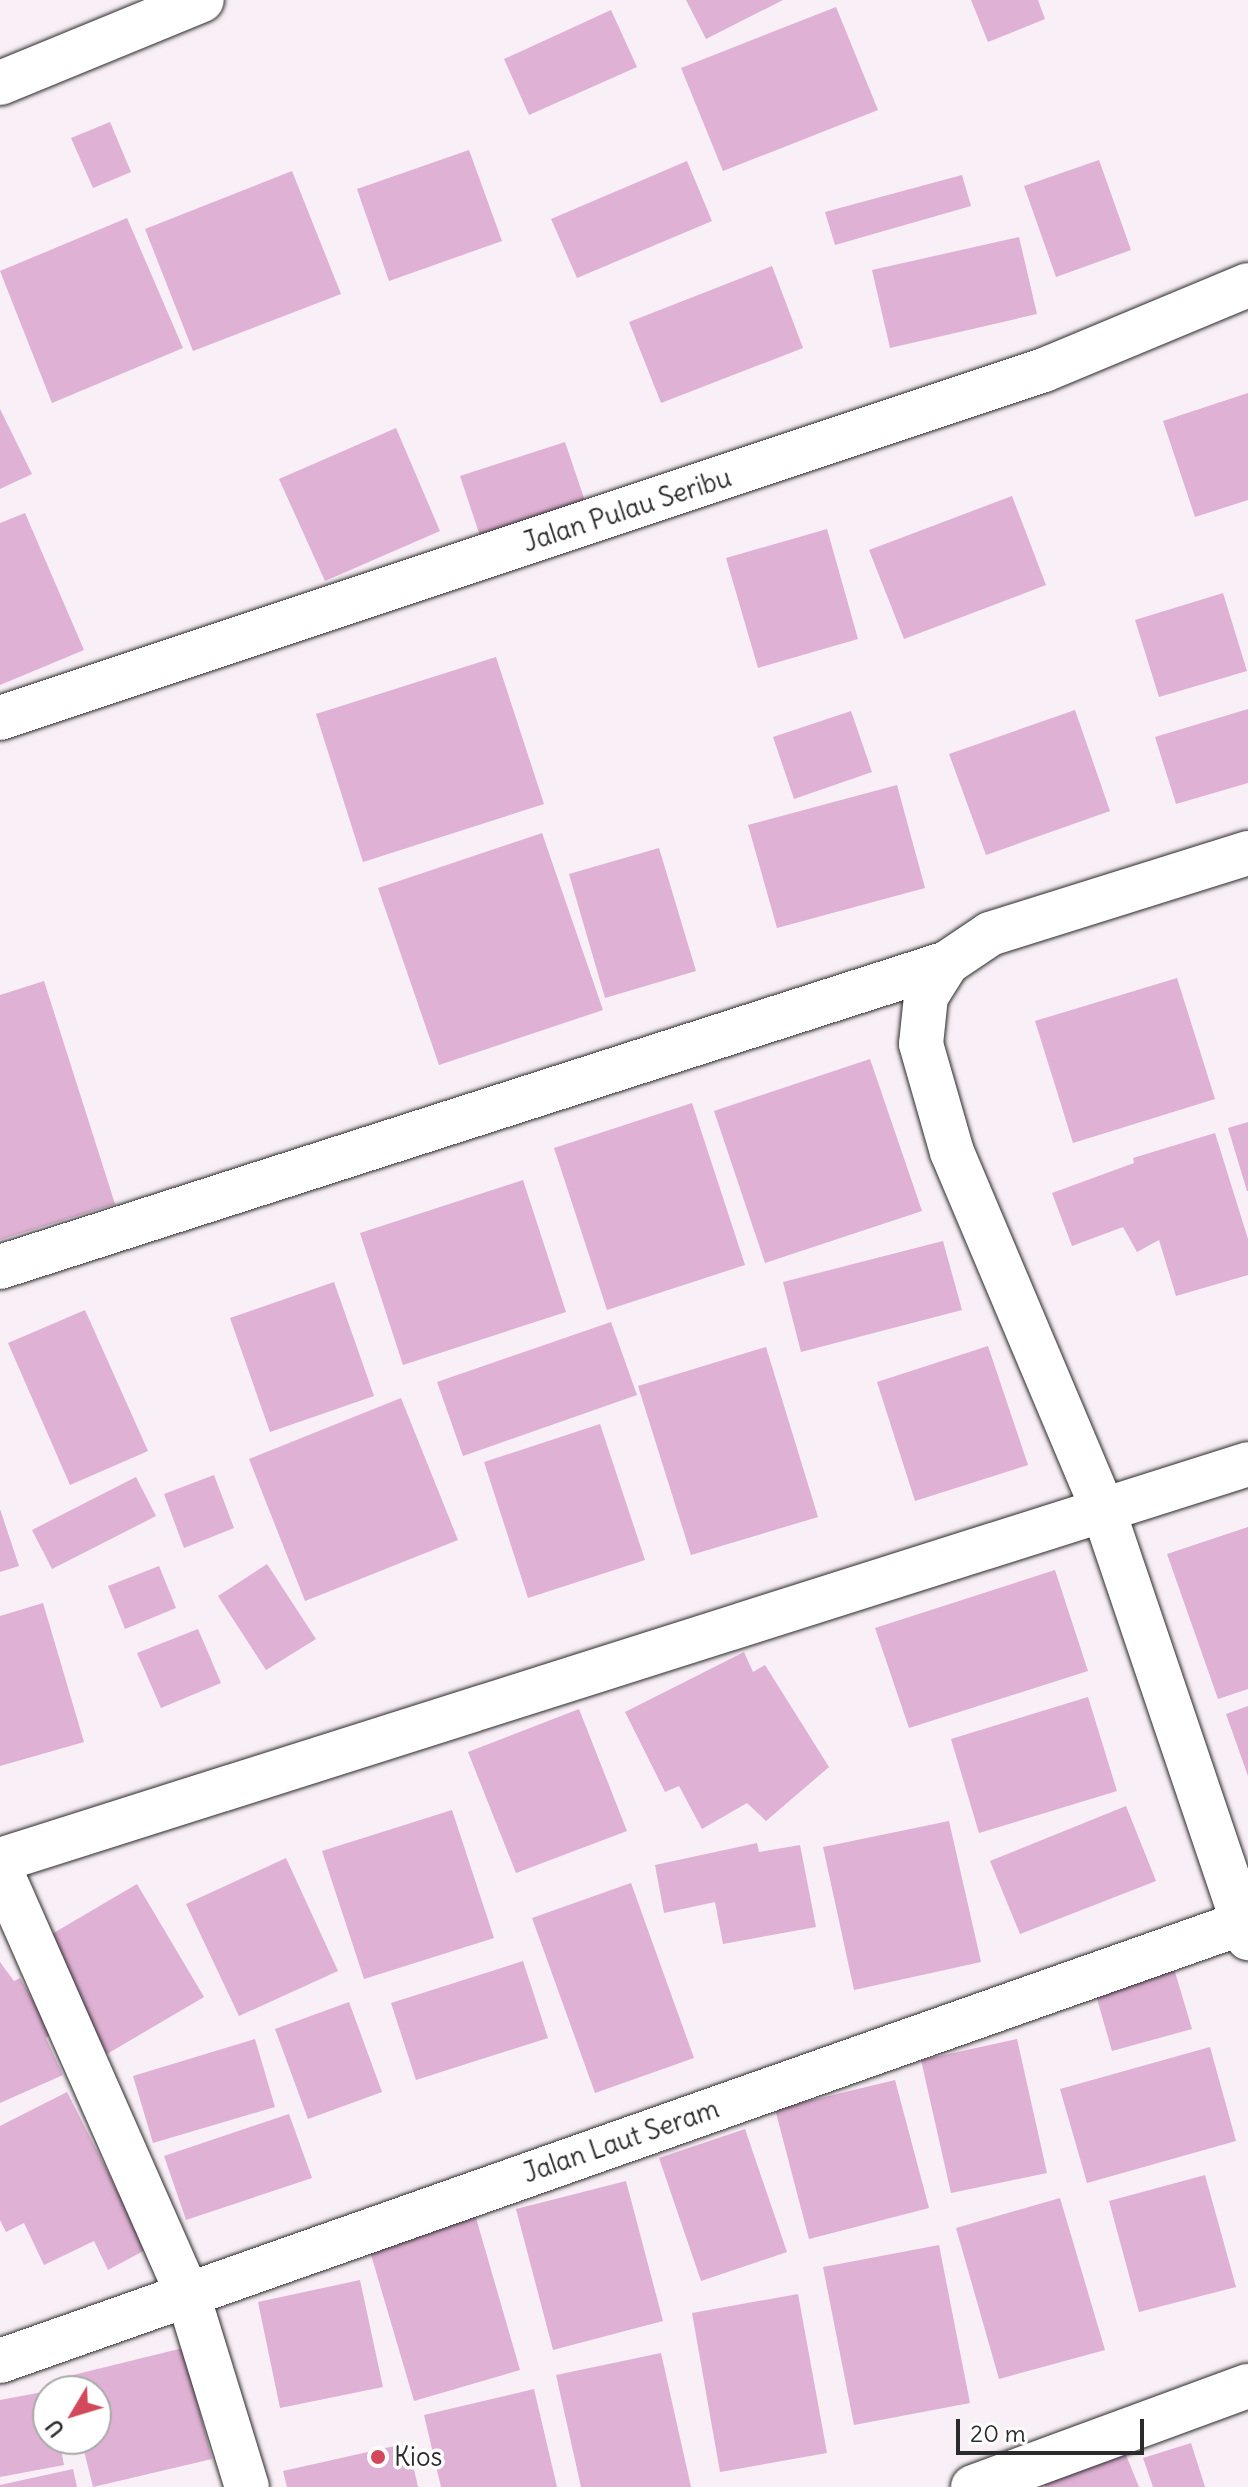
<!DOCTYPE html>
<html>
<head>
<meta charset="utf-8">
<style>
  body { margin:0 }
  #map { position:relative; width:1248px; height:2487px; overflow:hidden; background:#f9eff6; font-family:Delius,sans-serif }
  div>[style] { position:absolute }
  .building>* { inset:0; background:#dfb1d4 }
  .roads { filter:drop-shadow(0 0 2px #2b2b2b) drop-shadow(0 0 2px #2b2b2b) }
  .minor>* { height:44px; margin:-22px; padding:0 22px; transform-origin:22px; border-radius:22px; background:#fff }
  .secondary>* { height:44px; margin:-22px; padding:0 22px; transform-origin:22px; border-radius:22px; background:#fff }
  .dots>* { width:22px; height:22px; translate:-50% -50%; box-sizing:border-box; border:4px solid #fff; border-radius:50% }
  span { translate:-50% -50%; white-space:nowrap; text-align:center; line-height:1.15; -webkit-text-stroke:7px #fff; paint-order:stroke }
  .street-label { font-size:26px; color:#2b2b2b }
  .poi-label { font-size:26px; color:#2b2b2b }
  .left { translate:0 -50%; text-align:left }
  .north { position:absolute; left:32px; top:2375px; width:80px; height:80px; box-sizing:border-box; background:#fff; border:2px solid #aaa; border-radius:50%; rotate:232deg; font-size:22px; font-weight:700; line-height:32px; text-align:center; color:#2b2b2b }
  .north::after { content:''; display:block; margin:auto; width:28px; height:36px; background:#d1495b; clip-path:polygon(50% 0,100% 100%,50% 72%,0 100%) }
  .scale { position:absolute; left:956px; top:2419px; width:188px; height:36px; box-sizing:border-box; border:4px solid #2b2b2b; border-top:0; padding-left:10px; font-size:24px; line-height:28px; white-space:nowrap; color:#2b2b2b; -webkit-text-stroke:6px #fff; paint-order:stroke }
</style>
</head>
<body>
<div id="map">
  <div class="building">
    <i style="clip-path:polygon(686px 0,783px 0,706px 39px)"></i>
    <i style="clip-path:polygon(971px 0,1038px 0,1045px 19px,988px 42px)"></i>
    <i style="clip-path:polygon(836px 7px,878px 110px,723px 171px,681px 68px)"></i>
    <i style="clip-path:polygon(611px 10px,637px 67px,529px 115px,504px 59px)"></i>
    <i style="clip-path:polygon(110px 122px,131px 172px,93px 188px,71px 138px)"></i>
    <i style="clip-path:polygon(469px 150px,502px 241px,389px 281px,357px 189px)"></i>
    <i style="clip-path:polygon(1099px 160px,1131px 250px,1056px 277px,1024px 186px)"></i>
    <i style="clip-path:polygon(687px 161px,712px 221px,577px 278px,551px 219px)"></i>
    <i style="clip-path:polygon(292px 171px,341px 294px,193px 351px,145px 229px)"></i>
    <i style="clip-path:polygon(962px 175px,971px 206px,835px 245px,825px 212px)"></i>
    <i style="clip-path:polygon(127px 218px,183px 348px,52px 403px,0 271px)"></i>
    <i style="clip-path:polygon(1019px 237px,1037px 314px,890px 348px,872px 270px)"></i>
    <i style="clip-path:polygon(772px 266px,803px 348px,661px 403px,629px 322px)"></i>
    <i style="clip-path:polygon(1248px 393px,1248px 500px,1195px 517px,1163px 421px)"></i>
    <i style="clip-path:polygon(0 409px,32px 474px,0 489px)"></i>
    <i style="clip-path:polygon(396px 428px,440px 531px,325px 581px,279px 479px)"></i>
    <i style="clip-path:polygon(565px 442px,586px 504px,481px 539px,460px 476px)"></i>
    <i style="clip-path:polygon(1012px 496px,1046px 585px,904px 639px,869px 550px)"></i>
    <i style="clip-path:polygon(25px 513px,84px 650px,0 685px,0 523px)"></i>
    <i style="clip-path:polygon(827px 529px,858px 639px,758px 668px,726px 558px)"></i>
    <i style="clip-path:polygon(1223px 593px,1247px 671px,1159px 697px,1135px 620px)"></i>
    <i style="clip-path:polygon(496px 657px,544px 804px,363px 862px,316px 714px)"></i>
    <i style="clip-path:polygon(1248px 709px,1248px 783px,1176px 804px,1155px 737px)"></i>
    <i style="clip-path:polygon(1075px 710px,1110px 811px,986px 855px,949px 754px)"></i>
    <i style="clip-path:polygon(851px 711px,872px 772px,794px 799px,773px 737px)"></i>
    <i style="clip-path:polygon(897px 785px,925px 888px,777px 928px,748px 825px)"></i>
    <i style="clip-path:polygon(542px 833px,603px 1010px,439px 1065px,378px 888px)"></i>
    <i style="clip-path:polygon(659px 848px,696px 971px,605px 998px,569px 874px)"></i>
    <i style="clip-path:polygon(1177px 978px,1215px 1099px,1073px 1143px,1035px 1021px)"></i>
    <i style="clip-path:polygon(44px 981px,115px 1204px,0 1240px,0 995px)"></i>
    <i style="clip-path:polygon(870px 1059px,922px 1211px,765px 1263px,714px 1111px)"></i>
    <i style="clip-path:polygon(692px 1103px,745px 1265px,607px 1310px,554px 1148px)"></i>
    <i style="clip-path:polygon(1248px 1122px,1248px 1191px,1247px 1191px,1228px 1128px)"></i>
    <i style="clip-path:polygon(1215px 1133px,1248px 1239px,1248px 1275px,1176px 1296px,1159px 1240px,1137px 1252px,1123px 1227px,1072px 1246px,1052px 1193px,1134px 1163px,1133px 1158px)"></i>
    <i style="clip-path:polygon(523px 1180px,566px 1312px,403px 1365px,360px 1233px)"></i>
    <i style="clip-path:polygon(943px 1241px,962px 1310px,801px 1352px,783px 1282px)"></i>
    <i style="clip-path:polygon(334px 1282px,374px 1396px,270px 1432px,230px 1318px)"></i>
    <i style="clip-path:polygon(85px 1310px,148px 1451px,70px 1485px,8px 1343px)"></i>
    <i style="clip-path:polygon(611px 1322px,637px 1395px,463px 1456px,437px 1382px)"></i>
    <i style="clip-path:polygon(988px 1346px,1028px 1465px,915px 1501px,877px 1382px)"></i>
    <i style="clip-path:polygon(766px 1347px,818px 1517px,691px 1555px,638px 1386px)"></i>
    <i style="clip-path:polygon(401px 1398px,458px 1540px,305px 1601px,249px 1459px)"></i>
    <i style="clip-path:polygon(600px 1424px,645px 1560px,528px 1598px,484px 1462px)"></i>
    <i style="clip-path:polygon(214px 1475px,234px 1528px,184px 1548px,164px 1494px)"></i>
    <i style="clip-path:polygon(136px 1477px,156px 1516px,52px 1569px,32px 1530px)"></i>
    <i style="clip-path:polygon(0 1509px,19px 1566px,0 1572px)"></i>
    <i style="clip-path:polygon(1248px 1527px,1248px 1689px,1218px 1699px,1167px 1554px)"></i>
    <i style="clip-path:polygon(267px 1564px,316px 1639px,266px 1670px,218px 1596px)"></i>
    <i style="clip-path:polygon(159px 1566px,176px 1608px,125px 1629px,108px 1586px)"></i>
    <i style="clip-path:polygon(1055px 1570px,1088px 1671px,909px 1728px,875px 1628px)"></i>
    <i style="clip-path:polygon(43px 1603px,84px 1742px,0 1766px,0 1616px)"></i>
    <i style="clip-path:polygon(198px 1629px,221px 1683px,161px 1708px,137px 1653px)"></i>
    <i style="clip-path:polygon(744px 1652px,753px 1672px,765px 1665px,829px 1767px,766px 1821px,747px 1803px,702px 1829px,679px 1786px,665px 1792px,625px 1712px)"></i>
    <i style="clip-path:polygon(1088px 1697px,1117px 1791px,979px 1833px,951px 1739px)"></i>
    <i style="clip-path:polygon(1248px 1706px,1248px 1776px,1226px 1714px)"></i>
    <i style="clip-path:polygon(579px 1709px,627px 1831px,516px 1873px,468px 1752px)"></i>
    <i style="clip-path:polygon(1126px 1806px,1156px 1881px,1020px 1934px,990px 1861px)"></i>
    <i style="clip-path:polygon(452px 1810px,494px 1938px,364px 1979px,322px 1851px)"></i>
    <i style="clip-path:polygon(949px 1821px,981px 1962px,854px 1990px,823px 1847px)"></i>
    <i style="clip-path:polygon(757px 1843px,759px 1852px,800px 1845px,816px 1927px,723px 1944px,715px 1902px,664px 1913px,655px 1865px)"></i>
    <i style="clip-path:polygon(286px 1858px,338px 1971px,239px 2016px,186px 1904px)"></i>
    <i style="clip-path:polygon(631px 1883px,694px 2058px,595px 2093px,532px 1918px)"></i>
    <i style="clip-path:polygon(137px 1884px,204px 1997px,107px 2054px,40px 1941px)"></i>
    <i style="clip-path:polygon(523px 1961px,548px 2038px,416px 2080px,391px 2003px)"></i>
    <i style="clip-path:polygon(0 1962px,14px 1981px,20px 1978px,52px 2033px,46px 2038px,63px 2075px,0 2103px)"></i>
    <i style="clip-path:polygon(1172px 1962px,1192px 2029px,1112px 2051px,1093px 1985px)"></i>
    <i style="clip-path:polygon(349px 2002px,382px 2092px,308px 2119px,275px 2029px)"></i>
    <i style="clip-path:polygon(255px 2039px,275px 2107px,153px 2143px,133px 2076px)"></i>
    <i style="clip-path:polygon(1017px 2039px,1047px 2173px,951px 2193px,921px 2060px)"></i>
    <i style="clip-path:polygon(1210px 2047px,1236px 2141px,1087px 2183px,1060px 2089px)"></i>
    <i style="clip-path:polygon(895px 2080px,929px 2208px,809px 2239px,775px 2109px)"></i>
    <i style="clip-path:polygon(67px 2092px,147px 2249px,108px 2270px,94px 2241px,44px 2265px,24px 2223px,6px 2232px,0 2220px,0 2126px)"></i>
    <i style="clip-path:polygon(289px 2114px,312px 2178px,186px 2220px,164px 2156px)"></i>
    <i style="clip-path:polygon(745px 2129px,787px 2252px,701px 2281px,659px 2158px)"></i>
    <i style="clip-path:polygon(1205px 2175px,1236px 2287px,1139px 2312px,1109px 2201px)"></i>
    <i style="clip-path:polygon(626px 2181px,663px 2321px,553px 2350px,516px 2209px)"></i>
    <i style="clip-path:polygon(1060px 2198px,1105px 2350px,999px 2379px,956px 2228px)"></i>
    <i style="clip-path:polygon(474px 2211px,520px 2370px,414px 2401px,367px 2241px)"></i>
    <i style="clip-path:polygon(939px 2245px,970px 2403px,854px 2425px,823px 2267px)"></i>
    <i style="clip-path:polygon(360px 2280px,383px 2387px,280px 2408px,258px 2302px)"></i>
    <i style="clip-path:polygon(798px 2294px,827px 2453px,720px 2472px,692px 2313px)"></i>
    <i style="clip-path:polygon(183px 2348px,212px 2459px,93px 2487px,81px 2439px,96px 2439px,96px 2391px,69px 2391px,65px 2377px)"></i>
    <i style="clip-path:polygon(661px 2353px,691px 2487px,581px 2487px,556px 2375px)"></i>
    <i style="clip-path:polygon(534px 2389px,557px 2487px,441px 2487px,424px 2415px)"></i>
    <i style="clip-path:polygon(48px 2391px,48px 2439px,59px 2439px,64px 2465px,0 2477px,0 2400px)"></i>
    <i style="clip-path:polygon(408px 2443px,418px 2487px,287px 2487px,283px 2471px)"></i>
    <i style="clip-path:polygon(1191px 2443px,1205px 2487px,1153px 2487px,1143px 2458px)"></i>
    <i style="clip-path:polygon(1126px 2455px,1139px 2487px,1046px 2487px,1041px 2481px)"></i>
    <i style="clip-path:polygon(73px 2469px,77px 2487px,0 2487px,0 2485px)"></i>
  </div>
  <div class="roads">
    <div class="minor">
      <i style="left:0;top:718px;width:1100px;rotate:-18.43deg"></i>
      <i style="left:1044px;top:370px;width:221px;rotate:-22.6deg"></i>
      <i style="left:1248px;top:853px;width:270px;rotate:162.6deg"></i>
      <i style="left:990px;top:934px;width:52px;rotate:146deg"></i>
      <i style="left:947px;top:963px;width:39px;rotate:122deg"></i>
      <i style="left:926px;top:996px;width:48px;rotate:95.9deg"></i>
      <i style="left:921px;top:1044px;width:112px;rotate:74deg"></i>
      <i style="left:952px;top:1152px;width:391px;rotate:67.1deg"></i>
      <i style="left:1104px;top:1512px;width:450px;rotate:71.3deg"></i>
      <i style="left:0;top:1267px;width:995px;rotate:-17.8deg"></i>
      <i style="left:0;top:1860px;width:1309px;rotate:-17.6deg"></i>
      <i style="left:0;top:1869px;width:462px;rotate:66.2deg"></i>
      <i style="left:187px;top:2292px;width:204px;rotate:72.9deg"></i>
      <i style="left:0;top:2361px;width:1323px;rotate:-19.42deg"></i>
      <i style="left:973px;top:2487px;width:293px;rotate:-20.2deg"></i>
    </div>
    <div class="secondary">
      <i style="left:0;top:83px;width:218px;rotate:-22.3deg"></i>
    </div>
  </div>
  <div class="dots">
    <i style="left:378px;top:2457px;background:#d1495b"></i>
  </div>
  <div class="street-label">
    <span style="left:627px;top:510px;rotate:-18deg">Jalan Pulau Seribu</span>
    <span style="left:621px;top:2141px;rotate:-19deg">Jalan Laut Seram</span>
  </div>
  <div class="poi-label">
    <span class="left" style="left:394px;top:2457px">Kios</span>
  </div>
  <div class="north">U</div>
  <div class="scale">20 m</div>
</div>
</body>
</html>
